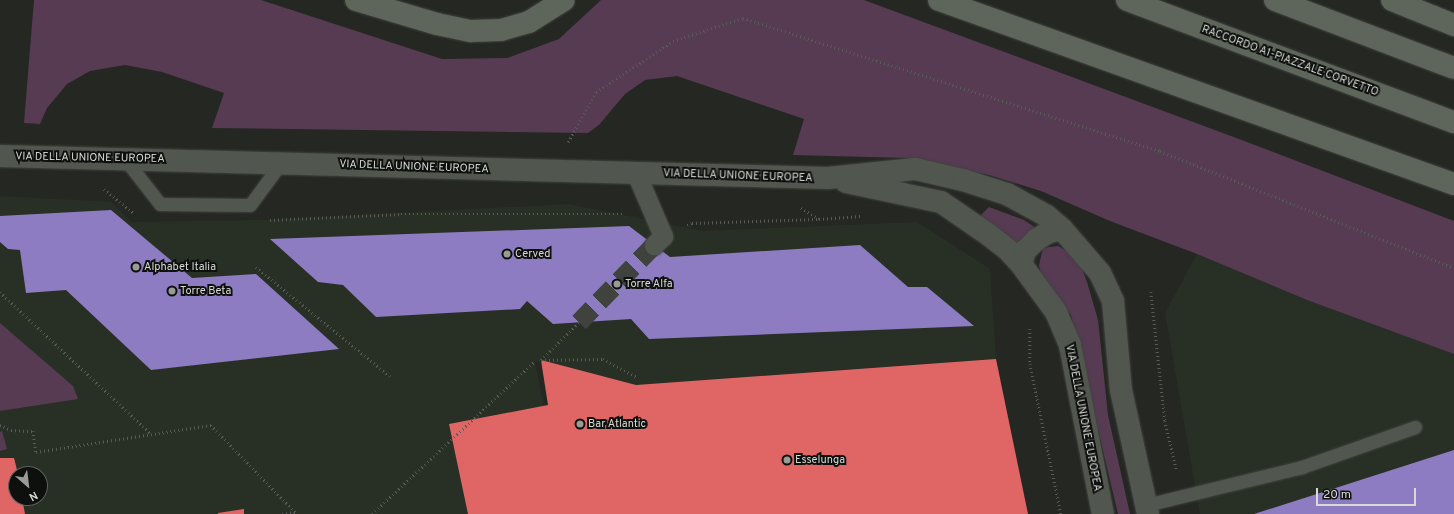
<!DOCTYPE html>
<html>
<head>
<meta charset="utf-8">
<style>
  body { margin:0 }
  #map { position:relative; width:1454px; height:514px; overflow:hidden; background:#252723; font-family:Overpass,sans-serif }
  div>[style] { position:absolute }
  .built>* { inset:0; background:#283025 }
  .green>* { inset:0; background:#563b52 }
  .shops>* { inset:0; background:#e06666 }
  .offices>* { inset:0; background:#8e7cc3 }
  .pedestrian-tunnel>* { height:19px; margin-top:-9.5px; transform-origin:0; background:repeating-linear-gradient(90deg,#40423e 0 19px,transparent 0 29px) }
  .path>* { height:2.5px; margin-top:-1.25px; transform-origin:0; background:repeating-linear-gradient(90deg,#575b56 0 1px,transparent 0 4px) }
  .roads { filter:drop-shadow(0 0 1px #414340) drop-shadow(0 0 1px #414340) }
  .service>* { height:13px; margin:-6.5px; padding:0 6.5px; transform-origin:6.5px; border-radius:6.5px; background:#51564f }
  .pedestrian>* { height:19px; margin:-9.5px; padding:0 9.5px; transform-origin:9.5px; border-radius:9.5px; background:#51564f }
  .minor>* { height:22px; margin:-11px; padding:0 11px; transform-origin:11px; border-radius:11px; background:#51564f }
  .motorway>* { height:22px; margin:-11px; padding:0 11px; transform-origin:11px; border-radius:11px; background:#5e655a }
  .dots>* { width:11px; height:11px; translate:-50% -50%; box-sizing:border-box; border:2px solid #0e100d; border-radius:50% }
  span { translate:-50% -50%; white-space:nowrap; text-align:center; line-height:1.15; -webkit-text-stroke:4px #0e100d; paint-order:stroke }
  .street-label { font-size:11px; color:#d7dad6 }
  .poi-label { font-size:11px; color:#d7dad6 }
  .left { translate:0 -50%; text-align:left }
  .north { position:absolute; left:8px; top:466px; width:40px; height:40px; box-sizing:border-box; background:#0e100d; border:1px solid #5e615d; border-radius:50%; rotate:152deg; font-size:11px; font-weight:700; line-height:16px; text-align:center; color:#d7dad6 }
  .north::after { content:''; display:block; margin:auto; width:14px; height:18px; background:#999b97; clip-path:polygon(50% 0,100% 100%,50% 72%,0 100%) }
  .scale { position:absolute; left:1316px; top:488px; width:100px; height:18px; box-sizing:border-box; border:2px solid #d7dad6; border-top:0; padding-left:5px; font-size:12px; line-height:14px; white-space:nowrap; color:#d7dad6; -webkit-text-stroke:3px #0e100d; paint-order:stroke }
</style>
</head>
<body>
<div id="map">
  <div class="built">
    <i style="clip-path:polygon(evenodd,0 196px,111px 202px,131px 222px,263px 220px,568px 204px,703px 231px,917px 222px,990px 269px,996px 359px,1028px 514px,566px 514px,541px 363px,535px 361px,564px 514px,0 514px,0 196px,16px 474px,40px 474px,40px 498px,16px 498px,16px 474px)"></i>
    <i style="clip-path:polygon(1197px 254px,1307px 300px,1454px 354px,1454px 514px,1200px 514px,1165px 313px)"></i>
  </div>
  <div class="green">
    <i style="clip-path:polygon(34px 0,261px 0,442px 59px,507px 58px,559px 39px,601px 0,864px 0,1239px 139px,1454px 221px,1454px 354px,1307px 300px,1197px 254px,1110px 221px,1041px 191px,989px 175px,907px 158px,793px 155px,804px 119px,677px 76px,645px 80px,625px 94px,599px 125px,588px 133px,212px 128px,224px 93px,162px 72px,125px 65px,90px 71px,67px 84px,47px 108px,40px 124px,24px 123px)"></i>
    <i style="clip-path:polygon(989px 207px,1024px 220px,1039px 230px,1018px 244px,978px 218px)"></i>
    <i style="clip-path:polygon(1058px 246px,1077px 256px,1087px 282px,1098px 320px,1108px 415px,1130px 514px,1118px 514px,1071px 315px,1043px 283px,1039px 265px,1043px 248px)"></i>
    <i style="clip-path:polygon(0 323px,73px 386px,78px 399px,0 411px)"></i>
    <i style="clip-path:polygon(2px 431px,7px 449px,0 451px,0 432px)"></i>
  </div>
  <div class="shops">
    <i style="clip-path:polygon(996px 359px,1028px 514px,468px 514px,449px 424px,548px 405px,541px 360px,636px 385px)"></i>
    <i style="clip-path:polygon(0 458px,14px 458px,18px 474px,16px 474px,16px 498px,22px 498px,25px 514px,0 514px)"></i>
    <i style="clip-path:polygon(244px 509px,244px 514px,218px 514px,218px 513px)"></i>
  </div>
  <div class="offices">
    <i style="clip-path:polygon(111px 210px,192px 278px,256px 274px,339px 349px,151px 370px,66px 290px,26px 293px,20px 250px,8px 249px,0 242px,0 216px)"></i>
    <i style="clip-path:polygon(629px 226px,670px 257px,860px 245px,908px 287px,927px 287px,974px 326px,649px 339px,631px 319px,553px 324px,527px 301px,520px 309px,376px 317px,343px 285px,318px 282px,270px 239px)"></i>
    <i style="clip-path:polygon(1454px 450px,1454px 514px,1254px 514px)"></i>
  </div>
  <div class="pedestrian-tunnel">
    <i style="left:579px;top:322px;width:107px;rotate:-45.8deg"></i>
  </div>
  <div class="path">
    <i style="left:568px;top:142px;width:57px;rotate:-60.8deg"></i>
    <i style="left:596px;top:92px;width:92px;rotate:-33.5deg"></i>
    <i style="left:673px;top:41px;width:74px;rotate:-18.2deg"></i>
    <i style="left:743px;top:18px;width:438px;rotate:17.7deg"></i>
    <i style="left:1160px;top:151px;width:316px;rotate:21.7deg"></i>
    <i style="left:104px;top:189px;width:38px;rotate:39deg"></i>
    <i style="left:801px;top:208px;width:21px;rotate:31deg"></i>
    <i style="left:819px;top:219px;width:42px;rotate:-4.1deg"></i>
    <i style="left:270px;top:220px;width:131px;rotate:-2.6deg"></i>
    <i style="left:401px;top:214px;width:224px"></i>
    <i style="left:687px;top:225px;width:5px;rotate:-22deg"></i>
    <i style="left:692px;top:223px;width:126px;rotate:-1.8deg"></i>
    <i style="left:256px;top:267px;width:174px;rotate:39.2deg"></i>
    <i style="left:0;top:292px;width:207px;rotate:43.2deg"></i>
    <i style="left:1151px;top:292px;width:130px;rotate:83.8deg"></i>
    <i style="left:1165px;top:421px;width:52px;rotate:76.8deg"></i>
    <i style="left:1030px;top:329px;width:35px;rotate:90deg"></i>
    <i style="left:1030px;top:364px;width:153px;rotate:78.3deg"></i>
    <i style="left:541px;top:360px;width:62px;rotate:-0.9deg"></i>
    <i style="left:603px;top:359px;width:38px;rotate:28deg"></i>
    <i style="left:541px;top:360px;width:54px;rotate:-45deg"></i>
    <i style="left:0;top:425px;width:12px;rotate:24deg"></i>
    <i style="left:11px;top:430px;width:22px;rotate:3deg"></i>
    <i style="left:33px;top:431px;width:21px;rotate:82deg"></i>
    <i style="left:36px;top:452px;width:177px;rotate:-8.8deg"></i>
    <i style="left:211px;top:425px;width:124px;rotate:46deg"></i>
    <i style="left:282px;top:514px;width:13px;rotate:-9deg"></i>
    <i style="left:372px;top:514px;width:224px;rotate:-43.2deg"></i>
  </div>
  <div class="roads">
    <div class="service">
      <i style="left:125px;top:159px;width:57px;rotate:52.1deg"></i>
      <i style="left:160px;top:204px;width:90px;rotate:0.6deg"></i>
      <i style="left:250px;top:205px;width:52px;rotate:-53.6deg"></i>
      <i style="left:1146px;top:505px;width:161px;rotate:-13.7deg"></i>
      <i style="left:1302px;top:467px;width:120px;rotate:-19.5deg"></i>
    </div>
    <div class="pedestrian">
      <i style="left:636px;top:173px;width:69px;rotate:66.8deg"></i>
      <i style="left:663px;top:236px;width:13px;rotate:135deg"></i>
    </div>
    <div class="minor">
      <i style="left:0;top:156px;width:828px;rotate:1.52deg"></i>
      <i style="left:828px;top:178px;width:87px;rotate:-5.9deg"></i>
      <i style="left:915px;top:169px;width:49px;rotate:12.9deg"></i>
      <i style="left:963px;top:180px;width:46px;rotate:17.7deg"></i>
      <i style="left:1007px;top:194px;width:46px;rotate:28.8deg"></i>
      <i style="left:1047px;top:216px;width:20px;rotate:41deg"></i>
      <i style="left:1062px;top:229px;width:58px;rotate:49.2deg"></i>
      <i style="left:1100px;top:273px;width:31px;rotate:65deg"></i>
      <i style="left:1113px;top:301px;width:89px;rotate:84.9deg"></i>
      <i style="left:1121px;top:390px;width:127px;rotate:77.7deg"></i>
      <i style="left:846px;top:182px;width:97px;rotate:11.9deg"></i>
      <i style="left:941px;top:202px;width:58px;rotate:34.5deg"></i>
      <i style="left:989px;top:235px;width:24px;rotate:38deg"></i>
      <i style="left:1008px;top:250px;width:19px;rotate:47deg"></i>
      <i style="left:1021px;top:264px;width:59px;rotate:53.9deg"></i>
      <i style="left:1056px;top:312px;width:36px;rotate:67deg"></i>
      <i style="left:1070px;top:345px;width:172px;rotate:79deg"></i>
      <i style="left:1021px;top:264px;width:14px;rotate:-73deg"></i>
      <i style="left:1025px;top:251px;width:16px;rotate:-45deg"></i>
      <i style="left:1036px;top:240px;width:15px;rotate:-32deg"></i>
      <i style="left:1049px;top:232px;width:13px;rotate:-13deg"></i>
    </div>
    <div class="motorway">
      <i style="left:356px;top:0;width:84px;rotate:16.5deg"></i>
      <i style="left:437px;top:24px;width:35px;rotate:12deg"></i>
      <i style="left:471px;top:31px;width:30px;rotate:-2deg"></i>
      <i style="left:501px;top:30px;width:29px;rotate:-16deg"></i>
      <i style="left:529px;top:22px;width:41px;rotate:-32.2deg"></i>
      <i style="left:939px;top:0;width:547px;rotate:19.66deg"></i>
      <i style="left:1127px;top:0;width:349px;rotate:20.5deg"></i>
      <i style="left:1275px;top:0;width:191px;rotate:20.8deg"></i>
      <i style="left:1392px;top:0;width:67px;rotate:22deg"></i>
    </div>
  </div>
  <div class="dots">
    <i style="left:507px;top:254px;background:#999b97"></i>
    <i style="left:136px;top:267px;background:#999b97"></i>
    <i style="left:617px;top:284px;background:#999b97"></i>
    <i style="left:172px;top:291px;background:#999b97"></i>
    <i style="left:580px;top:424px;background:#999b97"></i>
    <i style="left:787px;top:460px;background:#999b97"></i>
  </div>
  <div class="street-label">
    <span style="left:1290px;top:61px;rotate:20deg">RACCORDO A1-PIAZZALE CORVETTO</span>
    <span style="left:90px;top:158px;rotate:1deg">VIA DELLA UNIONE EUROPEA</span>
    <span style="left:414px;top:167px;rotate:2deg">VIA DELLA UNIONE EUROPEA</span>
    <span style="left:738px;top:176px;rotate:2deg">VIA DELLA UNIONE EUROPEA</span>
    <span style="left:1083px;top:418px;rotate:79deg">VIA DELLA UNIONE EUROPEA</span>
  </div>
  <div class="poi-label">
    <span class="left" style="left:515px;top:254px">Cerved</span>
    <span class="left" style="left:144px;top:267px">Alphabet Italia</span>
    <span class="left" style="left:625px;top:284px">Torre Alfa</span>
    <span class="left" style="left:180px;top:291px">Torre Beta</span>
    <span class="left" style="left:588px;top:424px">Bar Atlantic</span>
    <span class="left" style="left:795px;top:460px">Esselunga</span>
  </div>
  <div class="north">N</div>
  <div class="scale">20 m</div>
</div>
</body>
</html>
